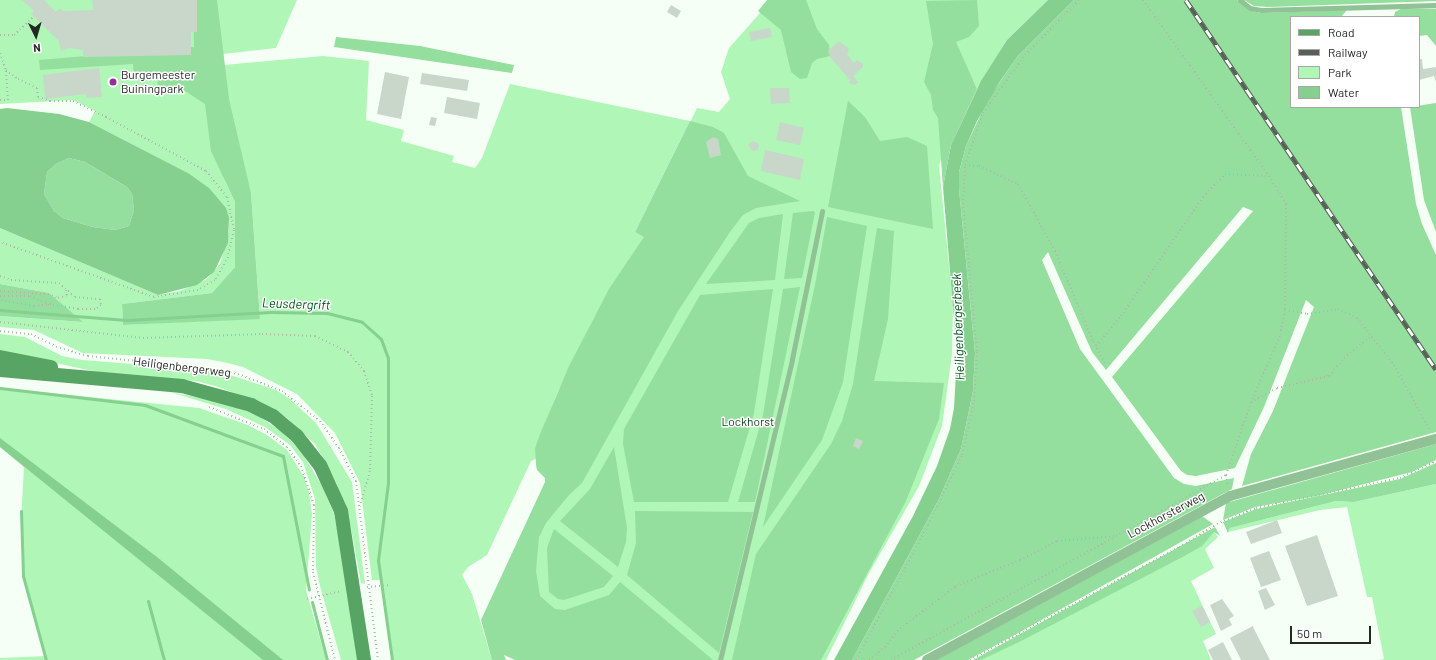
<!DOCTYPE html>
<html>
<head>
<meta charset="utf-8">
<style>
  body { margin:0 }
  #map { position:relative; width:1436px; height:660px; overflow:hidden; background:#f6fff6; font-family:Barlow,sans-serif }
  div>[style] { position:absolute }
  .green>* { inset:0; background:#aff6b7 }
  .forest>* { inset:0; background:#94df9d }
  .water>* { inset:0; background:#85d08e }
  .stream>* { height:3px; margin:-1.5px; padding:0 1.5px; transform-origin:1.5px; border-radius:1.5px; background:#85d08e }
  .building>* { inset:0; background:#c9d7ca }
  .path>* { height:2px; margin-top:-1px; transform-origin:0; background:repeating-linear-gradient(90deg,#b0b7b0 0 1px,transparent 0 4px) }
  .service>* { height:5px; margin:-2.5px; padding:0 2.5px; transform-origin:2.5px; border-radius:2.5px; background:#91c296 }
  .minor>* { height:10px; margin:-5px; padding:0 5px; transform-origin:5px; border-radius:5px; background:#91c296 }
  .secondary>* { height:14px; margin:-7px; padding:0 7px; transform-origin:7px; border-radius:7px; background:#58a464 }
  .rail>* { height:4.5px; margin-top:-2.25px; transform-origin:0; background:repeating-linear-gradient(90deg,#fff 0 9px,#585e58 0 18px); box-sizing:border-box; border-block:1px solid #585e58 }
  .dots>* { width:11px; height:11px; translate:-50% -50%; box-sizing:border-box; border:2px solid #fff; border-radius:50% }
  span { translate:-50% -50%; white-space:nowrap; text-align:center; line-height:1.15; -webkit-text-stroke:3px #fff; paint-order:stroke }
  .poi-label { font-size:12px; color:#242924 }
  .left { translate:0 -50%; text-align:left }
  .street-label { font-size:12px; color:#242924 }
  .park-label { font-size:12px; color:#11471d }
  .water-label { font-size:13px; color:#00581d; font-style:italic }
  .legend { position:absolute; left:1290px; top:16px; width:130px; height:92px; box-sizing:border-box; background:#fff; border:1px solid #a7a9a7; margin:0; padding:5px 7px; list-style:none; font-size:12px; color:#242924 }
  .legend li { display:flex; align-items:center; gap:8px; height:20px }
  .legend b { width:20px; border:1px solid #a7a9a7 }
  .north { position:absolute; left:16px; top:16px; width:40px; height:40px; -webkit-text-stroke:3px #fff; paint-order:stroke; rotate:175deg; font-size:11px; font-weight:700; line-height:16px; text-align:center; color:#242924 }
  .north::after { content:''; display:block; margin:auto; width:14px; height:18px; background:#242924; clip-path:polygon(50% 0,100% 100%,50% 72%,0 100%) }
  .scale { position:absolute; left:1290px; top:626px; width:81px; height:18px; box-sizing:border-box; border:2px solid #242924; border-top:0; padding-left:5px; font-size:12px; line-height:14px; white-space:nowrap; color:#242924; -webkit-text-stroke:3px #fff; paint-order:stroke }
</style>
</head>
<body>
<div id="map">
  <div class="green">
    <i style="clip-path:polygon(evenodd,0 0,297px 0,276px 48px,223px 54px,224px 65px,323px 56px,369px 61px,366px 120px,404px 130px,401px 141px,454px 156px,452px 162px,475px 168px,482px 158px,510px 84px,690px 121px,635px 232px,645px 237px,594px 318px,558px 391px,535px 448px,537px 458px,531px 461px,487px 555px,468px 567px,462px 575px,472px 594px,492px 660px,393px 660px,381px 580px,372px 580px,360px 483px,335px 433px,297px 394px,243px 367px,228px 363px,207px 359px,83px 353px,34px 330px,0 327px,0 316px,82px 322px,49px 293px,0 284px,0 228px,158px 295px,180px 291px,207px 279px,220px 264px,229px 232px,229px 218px,188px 173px,89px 122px,95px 111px,73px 100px,0 104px,0 0,225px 181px,251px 193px,260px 318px,123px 325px,122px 304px,212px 293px,235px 267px,235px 202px,225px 181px)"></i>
    <i style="clip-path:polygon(768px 0,1048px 0,1007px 40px,977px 89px,973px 80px,956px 112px,939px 166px,953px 304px,952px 354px,942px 426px,919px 486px,869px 573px,826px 660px,521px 660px,503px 576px,548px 476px,649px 236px,638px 231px,697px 108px,719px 112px,730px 99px,721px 72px,729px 48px,767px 5px)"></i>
    <i style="clip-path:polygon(0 334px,25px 337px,62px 356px,82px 360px,195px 369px,227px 374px,276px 390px,290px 399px,316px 423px,352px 482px,365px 584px,361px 583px,351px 528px,336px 482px,315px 444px,287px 418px,259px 402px,215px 386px,196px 381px,102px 373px,0 351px)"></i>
    <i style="clip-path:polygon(0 388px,199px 408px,248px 425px,267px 435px,287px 450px,304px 477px,309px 493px,312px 514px,306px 590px,326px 660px,0 660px,0 658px,46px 656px,23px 576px,21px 520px,24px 467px,0 447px)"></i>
    <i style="clip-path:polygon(170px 392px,227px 403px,255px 414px,281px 431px,301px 451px,322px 486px,334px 514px,343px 558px,357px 660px,341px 660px,320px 586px,316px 567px,315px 499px,303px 462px,290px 445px,265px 427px,226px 409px)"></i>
    <i style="clip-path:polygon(1436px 484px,1436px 660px,1379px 660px,1384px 659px,1372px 597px,1367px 597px,1347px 507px,1320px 510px,1228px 532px,1230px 528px,1336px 501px,1354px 502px)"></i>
    <i style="clip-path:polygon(1214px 532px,1218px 537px,1205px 549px,1214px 568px,1191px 581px,1216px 634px,1203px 641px,1211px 660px,981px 660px,1179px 559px)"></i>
  </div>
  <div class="forest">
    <i style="clip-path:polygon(193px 0,217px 0,229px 99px,251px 193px,260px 319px,123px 325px,122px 304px,212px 293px,235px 267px,235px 202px,211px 151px,205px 104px,182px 89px,158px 90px,157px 76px,134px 77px,133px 64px,40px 70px,39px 60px,194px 47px)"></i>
    <i style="clip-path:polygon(767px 0,806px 0,817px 29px,829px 45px,830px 56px,817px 59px,812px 63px,807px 78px,800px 79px,791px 72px,781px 30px,758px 11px)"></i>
    <i style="clip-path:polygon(977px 0,979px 26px,969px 37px,956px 42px,977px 89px,951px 145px,943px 187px,938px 118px,933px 110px,931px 95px,924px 82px,933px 44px,926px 1px)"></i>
    <i style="clip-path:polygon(1074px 0,1237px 0,1249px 10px,1261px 13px,1347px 10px,1341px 17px,1291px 17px,1291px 107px,1401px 107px,1416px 204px,1422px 224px,1436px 255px,1436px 432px,1242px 486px,1251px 454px,1273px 411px,1314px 307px,1306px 300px,1264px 407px,1235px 468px,1196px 476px,1187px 475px,1181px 471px,1112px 377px,1253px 211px,1243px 207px,1106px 370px,1092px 352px,1048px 252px,1042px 260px,1080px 349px,1174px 478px,1184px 484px,1196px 486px,1234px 478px,1232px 489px,914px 660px,852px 660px,939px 499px,961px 449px,973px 391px,975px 353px,959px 189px,959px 172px,966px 146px,987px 101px,1017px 57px)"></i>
    <i style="clip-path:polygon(1244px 0,1436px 0,1436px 1px,1268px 7px,1254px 6px)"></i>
    <i style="clip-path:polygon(1401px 9px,1436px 9px,1436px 46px,1427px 35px,1419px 36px,1419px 17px,1394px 17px,1395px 12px)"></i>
    <i style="clip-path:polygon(336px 37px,420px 46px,514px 65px,512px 73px,334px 47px)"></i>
    <i style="clip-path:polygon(848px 101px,865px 117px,880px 141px,907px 137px,927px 146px,933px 229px,828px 207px)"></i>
    <i style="clip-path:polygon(1436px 103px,1436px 232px,1424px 200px,1410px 107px)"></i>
    <i style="clip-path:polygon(690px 121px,713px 127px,724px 133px,748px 176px,800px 201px,756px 208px,743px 215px,730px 232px,678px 311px,582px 483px,569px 495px,546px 523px,539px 537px,536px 571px,540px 596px,555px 609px,565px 610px,609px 595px,620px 582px,713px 660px,515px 660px,504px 655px,506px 660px,492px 660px,481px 620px,545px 482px,545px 478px,537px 470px,536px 465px,535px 448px,540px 434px,569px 366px,609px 289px,644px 237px,635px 232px)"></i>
    <i style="clip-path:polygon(69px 158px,85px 162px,127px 187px,132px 194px,134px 210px,129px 226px,115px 230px,93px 227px,63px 218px,54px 211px,44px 194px,47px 172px,56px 164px)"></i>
    <i style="clip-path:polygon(813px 211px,815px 212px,802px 278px,784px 279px,793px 213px)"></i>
    <i style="clip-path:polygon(783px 214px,775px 280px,706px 284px,749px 223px,759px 218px)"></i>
    <i style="clip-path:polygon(827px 217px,867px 226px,843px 382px,822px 440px,763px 527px,815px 285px)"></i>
    <i style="clip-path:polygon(877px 228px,894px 231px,888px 319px,874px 381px,944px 383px,939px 419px,906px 501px,821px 660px,732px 660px,756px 554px,831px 444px,842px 421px,853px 384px)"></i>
    <i style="clip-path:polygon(0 284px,49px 293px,83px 322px,0 316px)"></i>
    <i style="clip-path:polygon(800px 287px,755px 502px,738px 502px,763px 415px,783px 289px)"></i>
    <i style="clip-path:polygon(773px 289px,754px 413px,728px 502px,634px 502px,623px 444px,624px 429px,700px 295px)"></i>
    <i style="clip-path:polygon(1436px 444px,1436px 460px,1412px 472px,1317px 496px,1255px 507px,1223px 520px,1226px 503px)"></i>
    <i style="clip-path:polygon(614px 447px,627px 528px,626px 542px,618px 567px,560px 521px,590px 489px)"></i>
    <i style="clip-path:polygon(1436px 463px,1436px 484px,1354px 502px,1336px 501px,1230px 528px,1228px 533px,1223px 522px,1256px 509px,1400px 479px)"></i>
    <i style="clip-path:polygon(635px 511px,753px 512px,719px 653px,627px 575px,636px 543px)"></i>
    <i style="clip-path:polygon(1202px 516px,1213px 524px,1011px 637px,968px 660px,937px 660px)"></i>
    <i style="clip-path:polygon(1215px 527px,1220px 536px,1214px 532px,1202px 546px,1179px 559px,1021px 641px,981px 660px,973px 660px)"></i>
    <i style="clip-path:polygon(554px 529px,613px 576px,604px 587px,564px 600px,558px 599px,549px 592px,547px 548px)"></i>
  </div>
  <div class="water">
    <i style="clip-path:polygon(1048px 0,1074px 0,1017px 57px,999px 83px,977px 121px,966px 146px,959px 172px,959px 189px,975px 353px,973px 391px,961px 449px,939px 499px,852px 660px,834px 660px,913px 516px,937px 466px,950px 429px,954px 408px,957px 355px,943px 187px,951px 145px,981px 81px,1007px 40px)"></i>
    <i style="clip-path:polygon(evenodd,7px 108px,59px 114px,89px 122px,188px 173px,209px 188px,226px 208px,229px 218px,228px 243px,214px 272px,197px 285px,158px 295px,0 228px,0 109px,7px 108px,69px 158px,85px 162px,127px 187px,132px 194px,134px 210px,129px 226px,115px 230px,93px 227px,63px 218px,54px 211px,44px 194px,47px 172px,56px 164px,69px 158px)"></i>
    <i style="clip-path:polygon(0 438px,157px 557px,283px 660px,263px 660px,0 447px)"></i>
  </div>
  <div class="stream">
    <i style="left:0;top:310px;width:127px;rotate:4.5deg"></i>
    <i style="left:127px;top:320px;width:144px;rotate:-3.2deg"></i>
    <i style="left:271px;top:312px;width:56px;rotate:1deg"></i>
    <i style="left:327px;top:313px;width:36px;rotate:14deg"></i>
    <i style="left:362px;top:322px;width:25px;rotate:42deg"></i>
    <i style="left:381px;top:339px;width:20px;rotate:70deg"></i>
    <i style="left:388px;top:358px;width:125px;rotate:90deg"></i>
    <i style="left:388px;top:483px;width:78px;rotate:97.4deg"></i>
    <i style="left:378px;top:560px;width:101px;rotate:82deg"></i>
    <i style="left:0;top:388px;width:146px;rotate:6.7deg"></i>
    <i style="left:145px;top:405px;width:147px;rotate:20.3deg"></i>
    <i style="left:283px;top:456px;width:136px;rotate:79deg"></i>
    <i style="left:21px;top:511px;width:65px;rotate:88.2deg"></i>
    <i style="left:23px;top:576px;width:87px;rotate:74.7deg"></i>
    <i style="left:148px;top:601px;width:61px;rotate:74.8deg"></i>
    <i style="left:312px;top:602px;width:60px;rotate:75.5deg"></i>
  </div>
  <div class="building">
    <i style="clip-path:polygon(22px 0,44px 0,56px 12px,60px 8px,63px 11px,93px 10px,92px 0,197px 0,197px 32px,191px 32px,191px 55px,83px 57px,83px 50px,69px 48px,61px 51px,59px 41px,31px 14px,34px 11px)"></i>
    <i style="clip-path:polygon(671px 5px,681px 11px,677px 18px,667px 12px)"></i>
    <i style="clip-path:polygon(770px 28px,772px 37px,751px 41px,749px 32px)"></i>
    <i style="clip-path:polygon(839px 41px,849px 49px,847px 54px,854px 63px,857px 60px,863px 64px,863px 67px,853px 76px,858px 82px,854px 85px,849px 83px,850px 80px,830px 57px,828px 51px)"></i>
    <i style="clip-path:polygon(1419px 59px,1422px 59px,1423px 69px,1436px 67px,1436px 82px,1434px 76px,1419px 80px)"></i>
    <i style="clip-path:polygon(99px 68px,102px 97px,86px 98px,86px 94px,45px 99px,43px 75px)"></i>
    <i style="clip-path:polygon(385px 72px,409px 77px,401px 119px,377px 114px)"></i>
    <i style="clip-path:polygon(422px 73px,469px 80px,467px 91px,420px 84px)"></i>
    <i style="clip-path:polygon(770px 88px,789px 88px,790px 103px,771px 104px)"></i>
    <i style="clip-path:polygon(447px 97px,480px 103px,477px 119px,444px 113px)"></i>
    <i style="clip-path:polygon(431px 117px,437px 118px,435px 126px,429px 125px)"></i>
    <i style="clip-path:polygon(780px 122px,804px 128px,800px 145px,776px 140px)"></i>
    <i style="clip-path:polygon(713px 137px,718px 139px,721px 155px,710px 158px,706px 142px)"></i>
    <i style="clip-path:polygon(753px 141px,759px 144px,758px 150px,753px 151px,748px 145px)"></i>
    <i style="clip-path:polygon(765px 150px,804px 159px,800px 180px,761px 171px)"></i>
    <i style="clip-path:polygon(856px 438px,863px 441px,859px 449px,853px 446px)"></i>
    <i style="clip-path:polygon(1277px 520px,1282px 533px,1251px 544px,1246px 532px)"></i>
    <i style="clip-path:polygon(1317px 535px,1338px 596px,1307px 606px,1285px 546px)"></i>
    <i style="clip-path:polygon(1269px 551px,1281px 580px,1261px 587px,1250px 558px)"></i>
    <i style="clip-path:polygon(1266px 588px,1275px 605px,1265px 610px,1258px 591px)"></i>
    <i style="clip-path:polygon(1222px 599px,1234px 616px,1229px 619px,1232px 625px,1221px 631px,1210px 605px)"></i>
    <i style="clip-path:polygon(1202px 606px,1210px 622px,1201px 627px,1192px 611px)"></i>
    <i style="clip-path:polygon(1253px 626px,1254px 629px,1270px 660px,1241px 660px,1230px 638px)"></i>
    <i style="clip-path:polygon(1223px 642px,1232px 660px,1213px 660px,1208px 650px)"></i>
  </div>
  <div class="path">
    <i style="left:1143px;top:0;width:216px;rotate:54.4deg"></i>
    <i style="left:1269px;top:176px;width:33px;rotate:59deg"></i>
    <i style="left:1286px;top:204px;width:106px;rotate:90.5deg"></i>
    <i style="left:1285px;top:310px;width:26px;rotate:101deg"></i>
    <i style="left:1280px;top:336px;width:72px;rotate:113.7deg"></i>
    <i style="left:1251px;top:402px;width:77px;rotate:108.9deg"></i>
    <i style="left:1226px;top:475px;width:12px;rotate:81deg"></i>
    <i style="left:0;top:35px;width:14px"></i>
    <i style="left:14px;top:35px;width:26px;rotate:-43deg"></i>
    <i style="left:0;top:53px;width:18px;rotate:71deg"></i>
    <i style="left:6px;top:70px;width:15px;rotate:37deg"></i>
    <i style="left:18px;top:79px;width:21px;rotate:25deg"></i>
    <i style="left:37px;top:88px;width:9px;rotate:84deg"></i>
    <i style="left:38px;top:97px;width:13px;rotate:18deg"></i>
    <i style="left:50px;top:101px;width:23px"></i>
    <i style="left:73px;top:101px;width:37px;rotate:26deg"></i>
    <i style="left:106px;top:117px;width:114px;rotate:28.4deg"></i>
    <i style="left:206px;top:171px;width:33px;rotate:51deg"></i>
    <i style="left:227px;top:197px;width:34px;rotate:78deg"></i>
    <i style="left:234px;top:230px;width:28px;rotate:103deg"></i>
    <i style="left:228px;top:257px;width:26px;rotate:119deg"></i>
    <i style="left:215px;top:280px;width:20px;rotate:150deg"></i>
    <i style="left:198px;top:290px;width:45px;rotate:171deg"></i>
    <i style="left:154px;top:297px;width:164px;rotate:-160.3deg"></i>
    <i style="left:0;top:100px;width:8px"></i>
    <i style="left:8px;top:100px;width:30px;rotate:-94deg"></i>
    <i style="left:965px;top:165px;width:14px;rotate:4deg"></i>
    <i style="left:979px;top:166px;width:43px;rotate:24.8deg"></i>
    <i style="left:1018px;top:184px;width:77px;rotate:61.1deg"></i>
    <i style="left:1055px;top:251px;width:98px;rotate:67.1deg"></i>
    <i style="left:1093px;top:341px;width:27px;rotate:62deg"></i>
    <i style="left:0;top:276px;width:12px;rotate:20deg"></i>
    <i style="left:11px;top:280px;width:48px;rotate:3.6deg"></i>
    <i style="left:59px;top:283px;width:21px;rotate:41deg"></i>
    <i style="left:75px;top:297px;width:25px;rotate:5deg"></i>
    <i style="left:100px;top:299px;width:6px;rotate:81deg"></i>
    <i style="left:101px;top:305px;width:7px;rotate:146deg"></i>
    <i style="left:95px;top:309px;width:17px;rotate:180deg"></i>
    <i style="left:78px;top:309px;width:27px;rotate:-170deg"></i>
    <i style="left:51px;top:304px;width:17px;rotate:173deg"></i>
    <i style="left:34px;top:306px;width:35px;rotate:-170deg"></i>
    <i style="left:0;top:291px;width:48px;rotate:3.6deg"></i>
    <i style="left:48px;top:294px;width:11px;rotate:22deg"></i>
    <i style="left:58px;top:298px;width:9px;rotate:-18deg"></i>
    <i style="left:67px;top:295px;width:6px;rotate:-99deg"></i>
    <i style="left:0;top:296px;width:30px"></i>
    <i style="left:30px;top:296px;width:21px;rotate:23deg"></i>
    <i style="left:1285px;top:310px;width:22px;rotate:10deg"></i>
    <i style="left:1307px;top:314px;width:31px;rotate:-9deg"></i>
    <i style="left:1338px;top:309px;width:21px;rotate:25deg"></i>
    <i style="left:1357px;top:318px;width:60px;rotate:51.8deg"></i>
    <i style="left:1394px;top:365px;width:74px;rotate:61deg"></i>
    <i style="left:0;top:322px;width:144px;rotate:6.4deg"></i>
    <i style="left:143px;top:338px;width:119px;rotate:-1.9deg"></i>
    <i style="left:262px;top:334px;width:53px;rotate:2.2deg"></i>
    <i style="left:315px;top:336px;width:37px;rotate:26deg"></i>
    <i style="left:348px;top:352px;width:25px;rotate:50deg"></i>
    <i style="left:364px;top:371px;width:26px;rotate:72deg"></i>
    <i style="left:372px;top:396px;width:75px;rotate:91.5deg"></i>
    <i style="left:370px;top:471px;width:37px;rotate:106deg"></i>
    <i style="left:0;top:331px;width:31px;rotate:6deg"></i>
    <i style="left:31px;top:334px;width:32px;rotate:26deg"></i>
    <i style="left:60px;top:348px;width:29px;rotate:16deg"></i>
    <i style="left:88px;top:356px;width:108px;rotate:5.9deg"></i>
    <i style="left:195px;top:367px;width:44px;rotate:9.2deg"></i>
    <i style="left:238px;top:374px;width:47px;rotate:21.1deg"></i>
    <i style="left:282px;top:391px;width:48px;rotate:38.3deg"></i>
    <i style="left:320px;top:421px;width:33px;rotate:55deg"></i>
    <i style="left:339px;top:448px;width:37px;rotate:63deg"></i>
    <i style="left:356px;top:481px;width:180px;rotate:83deg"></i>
    <i style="left:1096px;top:346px;width:39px;rotate:-50deg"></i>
    <i style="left:1121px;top:316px;width:145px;rotate:-55.4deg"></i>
    <i style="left:1203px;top:197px;width:32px;rotate:-46deg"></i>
    <i style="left:1225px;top:174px;width:43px;rotate:2.7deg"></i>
    <i style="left:1251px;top:402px;width:30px;rotate:-28deg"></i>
    <i style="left:1277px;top:388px;width:53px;rotate:-13deg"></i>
    <i style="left:1329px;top:376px;width:23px;rotate:-50deg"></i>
    <i style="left:1344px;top:358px;width:33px;rotate:-39deg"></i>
    <i style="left:209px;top:407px;width:59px;rotate:21.8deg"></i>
    <i style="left:264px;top:429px;width:29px;rotate:38deg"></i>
    <i style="left:287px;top:447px;width:24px;rotate:54deg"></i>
    <i style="left:301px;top:466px;width:41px;rotate:71.6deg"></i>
    <i style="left:314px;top:505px;width:67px;rotate:90.9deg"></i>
    <i style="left:313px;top:572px;width:91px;rotate:76deg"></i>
    <i style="left:367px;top:587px;width:21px;rotate:-5deg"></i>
    <i style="left:307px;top:599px;width:35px;rotate:-13deg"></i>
    <i style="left:856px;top:660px;width:153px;rotate:-61.9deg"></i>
    <i style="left:928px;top:525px;width:78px;rotate:-64.1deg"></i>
    <i style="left:962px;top:455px;width:55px;rotate:-77.5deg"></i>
    <i style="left:974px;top:401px;width:50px;rotate:-86.6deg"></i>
    <i style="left:977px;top:351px;width:148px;rotate:-95.4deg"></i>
    <i style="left:963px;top:204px;width:39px;rotate:-87deg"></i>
    <i style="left:965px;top:165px;width:55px;rotate:-70.9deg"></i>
    <i style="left:983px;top:113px;width:72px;rotate:-54.1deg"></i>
    <i style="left:1025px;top:55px;width:77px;rotate:-45.5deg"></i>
    <i style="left:869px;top:660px;width:21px;rotate:-39deg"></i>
    <i style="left:885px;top:647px;width:20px;rotate:-53deg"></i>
    <i style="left:897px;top:631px;width:74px;rotate:-37.3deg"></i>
    <i style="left:956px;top:586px;width:69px;rotate:-22.1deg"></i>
    <i style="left:1020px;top:560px;width:42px;rotate:-27.2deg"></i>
    <i style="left:1057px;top:541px;width:59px;rotate:-4.8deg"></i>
    <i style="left:1116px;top:536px;width:126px;rotate:-29deg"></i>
    <i style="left:891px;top:660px;width:256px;rotate:-28.8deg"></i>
    <i style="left:970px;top:660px;width:238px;rotate:-28.4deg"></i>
    <i style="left:1179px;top:547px;width:44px;rotate:-31.2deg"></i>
    <i style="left:1217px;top:524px;width:42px;rotate:-22.3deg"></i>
    <i style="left:1256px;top:508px;width:147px;rotate:-11.8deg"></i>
    <i style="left:1400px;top:478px;width:40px;rotate:-25deg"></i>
  </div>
  <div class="service">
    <i style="left:1240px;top:0;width:13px;rotate:39deg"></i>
    <i style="left:1250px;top:8px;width:11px;rotate:10deg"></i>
    <i style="left:1261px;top:10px;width:175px;rotate:-1.6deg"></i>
    <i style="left:720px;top:660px;width:309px;rotate:-76.5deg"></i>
    <i style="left:792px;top:359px;width:151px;rotate:-78.5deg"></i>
  </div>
  <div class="minor">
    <i style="left:927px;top:660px;width:345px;rotate:-28.4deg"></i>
    <i style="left:1230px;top:496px;width:214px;rotate:-15.5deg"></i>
  </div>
  <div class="secondary">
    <i style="left:0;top:357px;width:52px;rotate:11.1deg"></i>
    <i style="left:0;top:370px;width:183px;rotate:5deg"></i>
    <i style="left:182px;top:386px;width:72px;rotate:15.4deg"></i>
    <i style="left:251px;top:405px;width:25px;rotate:27deg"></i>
    <i style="left:273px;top:416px;width:31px;rotate:40deg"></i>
    <i style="left:297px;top:436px;width:37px;rotate:52deg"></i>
    <i style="left:320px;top:465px;width:51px;rotate:65.5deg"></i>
    <i style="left:341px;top:511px;width:151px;rotate:81.2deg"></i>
  </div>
  <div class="rail">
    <i style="left:1186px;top:0;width:446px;rotate:55.9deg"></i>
  </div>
  <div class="dots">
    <i style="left:113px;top:82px;background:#953096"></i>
  </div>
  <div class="poi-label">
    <span class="left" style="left:121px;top:82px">Burgemeester<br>Buiningpark</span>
  </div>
  <div class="street-label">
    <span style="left:182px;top:367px;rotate:7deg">Heiligenbergerweg</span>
    <span style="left:1166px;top:515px;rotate:-28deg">Lockhorsterweg</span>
  </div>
  <div class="park-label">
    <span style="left:748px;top:422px">Lockhorst</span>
  </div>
  <div class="water-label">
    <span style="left:296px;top:304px;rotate:2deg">Leusdergrift</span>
    <span style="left:958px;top:327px;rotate:-92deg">Heiligenbergerbeek</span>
  </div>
  <ul class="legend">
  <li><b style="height:5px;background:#58a464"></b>Road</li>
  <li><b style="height:5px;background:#585e58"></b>Railway</li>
  <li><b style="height:11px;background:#aff6b7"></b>Park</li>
  <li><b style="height:11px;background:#85d08e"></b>Water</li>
  </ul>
  <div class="north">N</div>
  <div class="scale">50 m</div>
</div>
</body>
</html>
